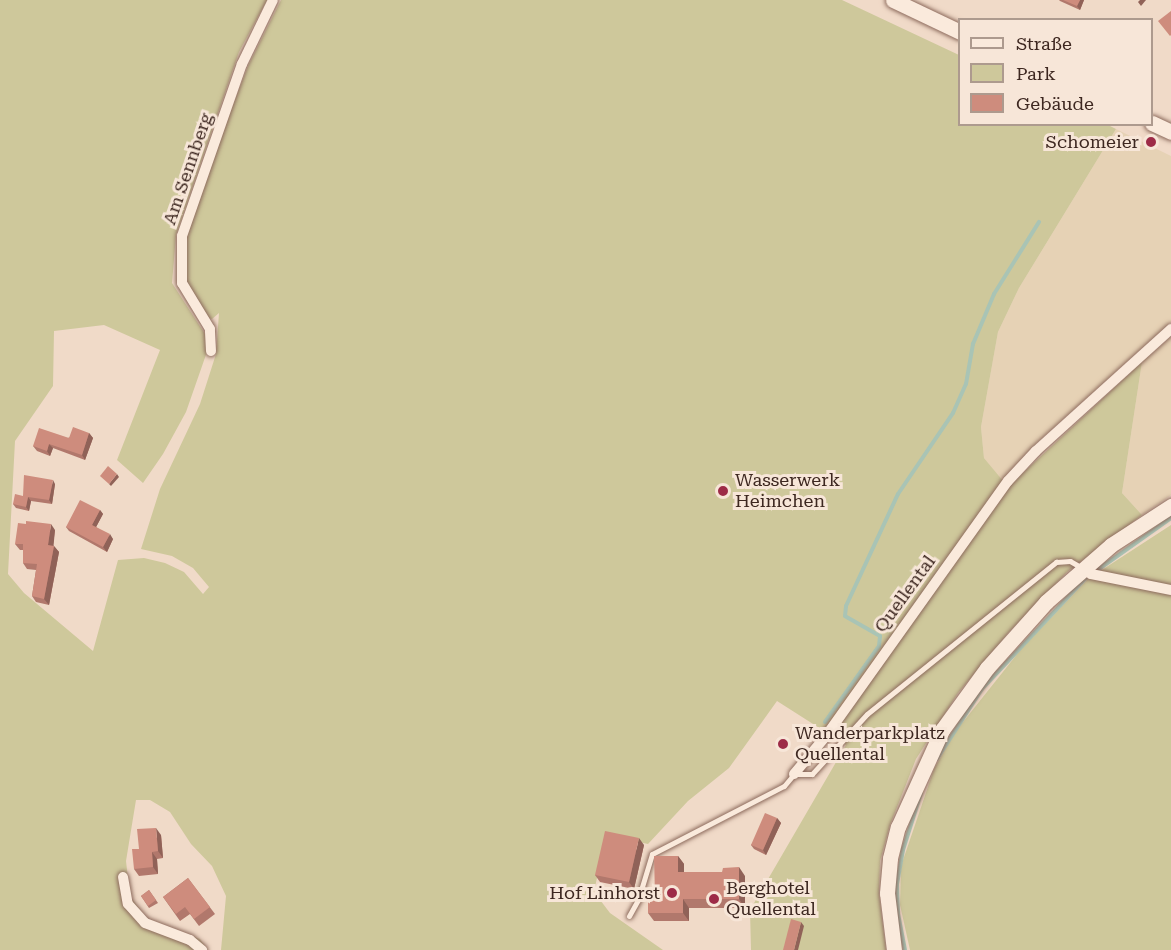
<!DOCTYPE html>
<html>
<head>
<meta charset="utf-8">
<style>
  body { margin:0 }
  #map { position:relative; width:1171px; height:950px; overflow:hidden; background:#f0dac8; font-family:"Roboto Serif",serif }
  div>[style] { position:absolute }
  .farmland>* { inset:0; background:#e6d2b5 }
  .green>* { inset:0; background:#cec89b }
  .stream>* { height:4px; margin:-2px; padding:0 2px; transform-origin:2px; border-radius:2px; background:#a9c4b5 }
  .roads { filter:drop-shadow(0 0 2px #8c6a5c) drop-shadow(0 0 2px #8c6a5c) }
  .lane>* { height:5px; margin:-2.5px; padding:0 2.5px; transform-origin:2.5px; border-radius:2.5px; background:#faeadc }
  .street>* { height:10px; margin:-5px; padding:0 5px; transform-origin:5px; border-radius:5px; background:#faeadc }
  .secondary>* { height:15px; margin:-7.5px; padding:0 7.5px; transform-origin:7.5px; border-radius:7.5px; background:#faeadc }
  .wall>* { inset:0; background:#b1786c }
  .shaded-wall>* { inset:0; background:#906258 }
  .building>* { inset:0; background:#ce8c7d }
  .dots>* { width:16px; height:16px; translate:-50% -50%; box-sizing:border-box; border:3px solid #f7e6d8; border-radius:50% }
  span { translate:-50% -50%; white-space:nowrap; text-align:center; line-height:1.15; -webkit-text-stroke:6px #f7e6d8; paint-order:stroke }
  .poi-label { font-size:18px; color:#3d2720 }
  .right { translate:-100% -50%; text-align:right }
  .left { translate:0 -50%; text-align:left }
  .street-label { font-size:18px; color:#3d2720 }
  .legend { position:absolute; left:958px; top:18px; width:195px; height:108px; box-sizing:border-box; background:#f7e6d8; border:2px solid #ad9a8e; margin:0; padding:8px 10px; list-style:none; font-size:18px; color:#3d2720 }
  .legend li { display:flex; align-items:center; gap:12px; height:30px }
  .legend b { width:30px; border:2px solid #ad9a8e }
</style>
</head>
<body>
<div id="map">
  <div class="farmland">
    <i style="clip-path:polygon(1116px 129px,1171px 156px,1171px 322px,1032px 447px,1002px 481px,984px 458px,981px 427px,998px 332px,1019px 288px)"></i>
    <i style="clip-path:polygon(1171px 337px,1171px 495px,1142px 515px,1122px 493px,1142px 362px)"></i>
  </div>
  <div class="green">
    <i style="clip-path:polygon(0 0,267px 0,239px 52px,176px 235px,172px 283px,205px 334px,208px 349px,186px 412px,163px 454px,143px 483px,117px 460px,160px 350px,104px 325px,54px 331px,53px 386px,15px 441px,8px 574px,24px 593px,93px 651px,118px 560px,144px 558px,165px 563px,184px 572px,203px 594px,209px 587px,193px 568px,172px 556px,141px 549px,160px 489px,200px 404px,216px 354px,219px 313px,212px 319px,208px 318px,186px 281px,187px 225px,248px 66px,281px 0,842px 0,959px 55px,960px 124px,1106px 124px,1116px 129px,1019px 288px,998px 332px,981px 427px,984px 458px,1008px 487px,1142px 362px,1122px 493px,1142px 515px,1067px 572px,1008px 633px,958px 693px,916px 759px,890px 825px,880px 861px,879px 894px,886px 950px,751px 950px,750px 910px,846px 745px,777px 701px,729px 768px,688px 801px,648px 844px,606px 835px,594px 892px,610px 913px,663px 950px,221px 950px,226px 896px,212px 866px,191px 844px,170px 812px,150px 800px,136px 800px,126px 861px,130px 896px,147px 919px,200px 939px,208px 950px,0 950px)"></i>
    <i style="clip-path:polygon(1171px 525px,1171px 950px,910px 950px,900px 905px,901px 866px,934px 769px,955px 732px,1022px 648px,1088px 579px)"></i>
  </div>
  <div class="stream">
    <i style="left:1099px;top:569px;width:88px;rotate:-35.3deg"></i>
    <i style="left:825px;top:722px;width:93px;rotate:-54.6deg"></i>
    <i style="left:879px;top:646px;width:10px;rotate:-84deg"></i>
    <i style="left:880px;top:636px;width:40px;rotate:-150.3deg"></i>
    <i style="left:845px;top:616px;width:10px;rotate:-84deg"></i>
    <i style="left:846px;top:606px;width:123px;rotate:-65.1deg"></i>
    <i style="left:898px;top:494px;width:98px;rotate:-55.8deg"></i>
    <i style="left:953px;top:413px;width:32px;rotate:-66deg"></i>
    <i style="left:966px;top:384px;width:41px;rotate:-80.1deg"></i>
    <i style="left:973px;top:344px;width:54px;rotate:-67.2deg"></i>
    <i style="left:994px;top:294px;width:85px;rotate:-58deg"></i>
    <i style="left:937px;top:759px;width:83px;rotate:-57.3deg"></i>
    <i style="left:982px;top:689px;width:152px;rotate:-46.9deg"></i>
    <i style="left:905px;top:950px;width:38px;rotate:-101deg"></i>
    <i style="left:898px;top:913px;width:29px;rotate:-92deg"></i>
    <i style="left:897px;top:884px;width:35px;rotate:-80deg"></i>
    <i style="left:903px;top:850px;width:60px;rotate:-72.5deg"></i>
  </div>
  <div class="roads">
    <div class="lane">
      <i style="left:629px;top:916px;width:18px;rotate:-61deg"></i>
      <i style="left:638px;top:900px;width:48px;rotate:-73.1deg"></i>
      <i style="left:652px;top:854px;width:148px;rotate:-27.3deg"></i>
      <i style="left:784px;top:786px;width:16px;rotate:-50deg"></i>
      <i style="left:794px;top:774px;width:18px"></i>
      <i style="left:812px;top:774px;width:81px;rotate:-47.5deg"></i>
      <i style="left:867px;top:714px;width:243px;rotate:-38.8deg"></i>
      <i style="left:1056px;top:562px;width:14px;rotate:-4deg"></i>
      <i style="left:1070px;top:561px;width:14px;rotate:30deg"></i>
    </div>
    <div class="street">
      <i style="left:211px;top:351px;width:22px;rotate:-93deg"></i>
      <i style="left:210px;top:329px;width:54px;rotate:-121.3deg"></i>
      <i style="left:182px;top:283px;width:47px;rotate:-90deg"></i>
      <i style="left:182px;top:236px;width:182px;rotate:-70.8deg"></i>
      <i style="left:242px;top:64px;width:71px;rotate:-64.2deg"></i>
      <i style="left:1083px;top:568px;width:10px;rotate:37deg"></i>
      <i style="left:1091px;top:574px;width:82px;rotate:11.3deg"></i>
      <i style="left:794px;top:774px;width:50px;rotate:-49.9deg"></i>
      <i style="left:826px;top:736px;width:313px;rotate:-54.5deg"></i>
      <i style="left:1008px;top:481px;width:41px;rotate:-47deg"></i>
      <i style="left:1036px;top:451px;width:182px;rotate:-42.1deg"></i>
      <i style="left:123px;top:877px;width:27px;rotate:80deg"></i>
      <i style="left:128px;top:904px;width:25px;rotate:48deg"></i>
      <i style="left:145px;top:923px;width:48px;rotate:20.7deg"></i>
      <i style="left:190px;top:940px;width:16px;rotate:40deg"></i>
    </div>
    <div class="secondary">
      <i style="left:893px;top:0;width:74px;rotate:25.5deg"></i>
      <i style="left:1152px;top:123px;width:21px;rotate:25deg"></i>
      <i style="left:894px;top:950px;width:57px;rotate:-97deg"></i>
      <i style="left:887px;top:893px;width:35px;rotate:-85deg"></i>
      <i style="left:890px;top:858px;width:32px;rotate:-76deg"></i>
      <i style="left:898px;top:827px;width:107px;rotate:-65.6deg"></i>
      <i style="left:942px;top:730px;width:77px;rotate:-54deg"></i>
      <i style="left:987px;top:668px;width:89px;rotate:-48.2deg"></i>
      <i style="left:1046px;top:602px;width:86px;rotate:-41.2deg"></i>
      <i style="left:1111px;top:545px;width:72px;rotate:-33deg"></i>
    </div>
  </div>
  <div class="wall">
    <i style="clip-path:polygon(1059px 0,1084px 0,1080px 10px,1060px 1px)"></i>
    <i style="clip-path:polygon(89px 433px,93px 438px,85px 460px,53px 448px,50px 456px,37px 451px,33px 446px)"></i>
    <i style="clip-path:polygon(55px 484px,52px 504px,31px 501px,29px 511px,16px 508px,13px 504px,23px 496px)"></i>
    <i style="clip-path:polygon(100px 510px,103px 514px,96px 527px,113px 539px,107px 552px,69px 531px,66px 527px)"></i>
    <i style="clip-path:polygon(55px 530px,53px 545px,59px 552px,49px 605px,36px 602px,32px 596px,36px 570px,27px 569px,23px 563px,23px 550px,20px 550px,15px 544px)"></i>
    <i style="clip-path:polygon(777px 818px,781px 823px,766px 855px,754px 849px,751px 845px)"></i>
    <i style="clip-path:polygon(161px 835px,163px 858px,157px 859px,158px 874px,139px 876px,134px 869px,139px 849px)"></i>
    <i style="clip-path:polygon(644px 845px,634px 889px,600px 882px,595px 875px)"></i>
    <i style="clip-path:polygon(678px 856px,684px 864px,684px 872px,745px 876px,745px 908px,689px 908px,689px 921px,654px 921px,648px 913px,655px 896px)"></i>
    <i style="clip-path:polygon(188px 878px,215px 914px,199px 926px,190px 914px,180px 921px,163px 897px)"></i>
    <i style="clip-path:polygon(149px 890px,158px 903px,149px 908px,141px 896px)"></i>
  </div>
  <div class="shaded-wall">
    <i style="clip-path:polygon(1080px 0,1084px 0,1080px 10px,1077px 6px)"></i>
    <i style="clip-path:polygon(1140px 0,1146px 0,1141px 6px,1138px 2px)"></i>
    <i style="clip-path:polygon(89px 433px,93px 438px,85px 460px,82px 455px)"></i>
    <i style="clip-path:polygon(49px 444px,53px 448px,50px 456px,47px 451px)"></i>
    <i style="clip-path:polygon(117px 474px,119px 477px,111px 486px,109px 484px)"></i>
    <i style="clip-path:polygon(53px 480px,55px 484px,52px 504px,49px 500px)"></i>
    <i style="clip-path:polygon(28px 497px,31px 501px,29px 511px,26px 507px)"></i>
    <i style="clip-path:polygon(100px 510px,103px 514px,95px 529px,92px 525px)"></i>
    <i style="clip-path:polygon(51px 524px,55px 530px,53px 551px,48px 545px)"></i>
    <i style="clip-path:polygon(110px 534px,113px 539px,107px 552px,103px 547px)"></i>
    <i style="clip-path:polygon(54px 546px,59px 552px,49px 605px,44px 599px)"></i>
    <i style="clip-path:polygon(777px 818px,781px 823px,766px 855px,763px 850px)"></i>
    <i style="clip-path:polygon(156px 828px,161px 835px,163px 858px,158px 851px)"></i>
    <i style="clip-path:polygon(639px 838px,644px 845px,634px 889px,629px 882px)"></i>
    <i style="clip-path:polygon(152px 852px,157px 859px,158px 874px,153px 867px)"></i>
    <i style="clip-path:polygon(678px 856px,684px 864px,684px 881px,678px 872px)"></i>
    <i style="clip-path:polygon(739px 867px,745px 876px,745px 908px,739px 899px)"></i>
    <i style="clip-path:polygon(683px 899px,689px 908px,689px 921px,683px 913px)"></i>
    <i style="clip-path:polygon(801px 922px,804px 926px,798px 950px,794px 950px)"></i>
  </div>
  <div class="building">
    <i style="clip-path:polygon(1063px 0,1080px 0,1077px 6px)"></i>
    <i style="clip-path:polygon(1171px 11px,1171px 35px,1170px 36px,1158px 21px)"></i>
    <i style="clip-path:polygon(73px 427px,89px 433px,82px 455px,49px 444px,47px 451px,33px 446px,39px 428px,69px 438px)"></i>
    <i style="clip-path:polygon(108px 466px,117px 474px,109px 484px,100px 476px)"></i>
    <i style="clip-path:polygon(24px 475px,53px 480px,49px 500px,28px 497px,26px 507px,13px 504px,15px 494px,23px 496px)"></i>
    <i style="clip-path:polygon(80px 500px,100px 510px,92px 525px,110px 534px,103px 547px,66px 527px)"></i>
    <i style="clip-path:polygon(26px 521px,51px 524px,48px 545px,54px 546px,44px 599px,32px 596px,37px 564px,23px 563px,23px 544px,15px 544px,18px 523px,26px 524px)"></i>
    <i style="clip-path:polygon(765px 813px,777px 818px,763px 850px,751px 845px)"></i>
    <i style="clip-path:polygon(156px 828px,158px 851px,152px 852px,153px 867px,134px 869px,132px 849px,139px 849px,137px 829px)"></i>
    <i style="clip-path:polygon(605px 831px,639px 838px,629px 882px,595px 875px)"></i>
    <i style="clip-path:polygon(654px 856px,678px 856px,678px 872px,722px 872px,723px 868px,739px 867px,739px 899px,683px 899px,683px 913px,648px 913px,648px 897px,655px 896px)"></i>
    <i style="clip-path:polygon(188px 878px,210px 907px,194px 919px,185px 907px,176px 914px,163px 897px)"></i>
    <i style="clip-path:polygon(149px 890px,156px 900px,148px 906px,141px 896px)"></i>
    <i style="clip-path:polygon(791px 919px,801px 922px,794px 950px,783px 950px)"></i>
  </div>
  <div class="dots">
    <i style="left:1151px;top:142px;background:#9d2b47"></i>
    <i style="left:723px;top:491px;background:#9d2b47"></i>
    <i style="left:783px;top:744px;background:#9d2b47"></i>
    <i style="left:672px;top:893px;background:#9d2b47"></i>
    <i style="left:714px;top:899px;background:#9d2b47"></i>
  </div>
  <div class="poi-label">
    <span class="right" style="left:1139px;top:142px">Schomeier</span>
    <span class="left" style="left:735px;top:491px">Wasserwerk<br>Heimchen</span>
    <span class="left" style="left:795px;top:744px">Wanderparkplatz<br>Quellental</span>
    <span class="left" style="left:726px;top:899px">Berghotel<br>Quellental</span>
    <span class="right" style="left:660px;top:893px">Hof Linhorst</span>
  </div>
  <div class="street-label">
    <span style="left:188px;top:169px;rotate:-71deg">Am Sennberg</span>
    <span style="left:905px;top:594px;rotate:-54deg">Quellental</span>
  </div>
  <ul class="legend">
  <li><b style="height:8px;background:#faeadc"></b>Straße</li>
  <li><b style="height:16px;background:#cec89b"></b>Park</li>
  <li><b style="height:16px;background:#ce8c7d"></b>Gebäude</li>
  </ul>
</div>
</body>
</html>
